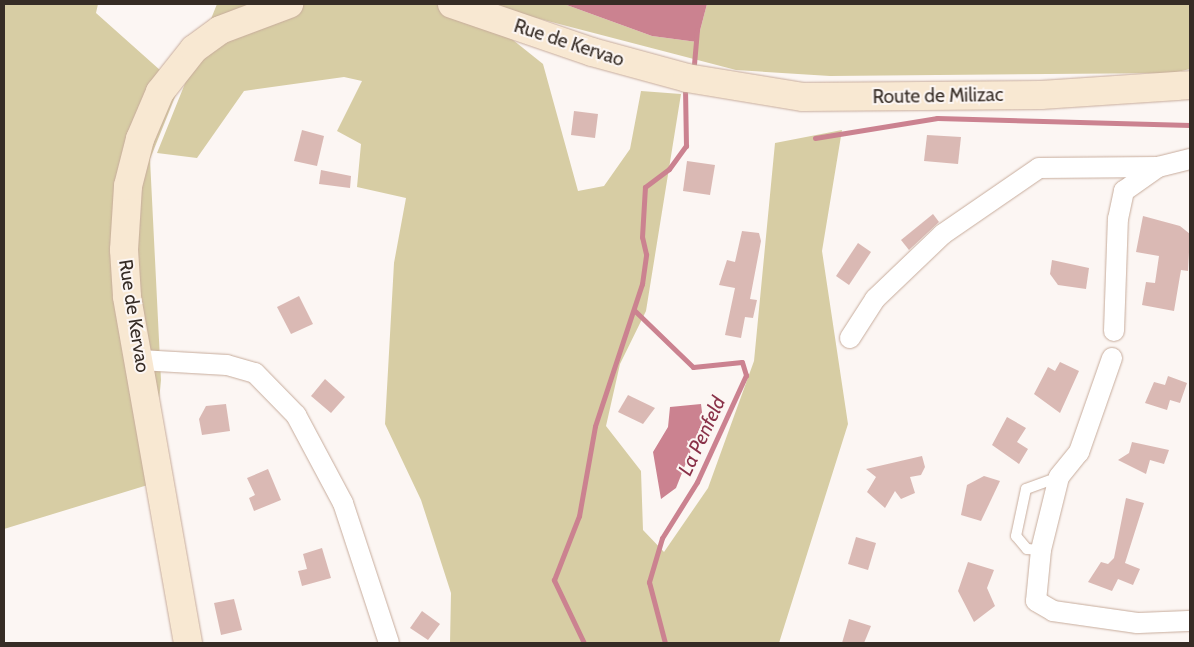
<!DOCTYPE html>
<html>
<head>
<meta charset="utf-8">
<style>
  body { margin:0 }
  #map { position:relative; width:1194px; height:647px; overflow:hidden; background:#fcf6f3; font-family:Cabin,sans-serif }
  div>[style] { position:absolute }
  .green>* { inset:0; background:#d7cda4 }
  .water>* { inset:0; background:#cb8290 }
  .stream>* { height:5px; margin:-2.5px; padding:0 2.5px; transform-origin:2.5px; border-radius:2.5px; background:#cb8290 }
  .building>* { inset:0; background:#dab9b4 }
  .roads { filter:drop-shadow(0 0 1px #c7ac9c) drop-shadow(0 0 1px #c7ac9c) }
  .service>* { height:10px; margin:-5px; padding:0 5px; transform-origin:5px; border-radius:5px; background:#fff }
  .minor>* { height:20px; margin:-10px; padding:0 10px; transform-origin:10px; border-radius:10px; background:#fff }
  .secondary>* { height:28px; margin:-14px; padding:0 14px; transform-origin:14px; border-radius:14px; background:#f8e8d2 }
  span { translate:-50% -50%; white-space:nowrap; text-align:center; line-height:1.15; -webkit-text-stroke:4px #fcf6f3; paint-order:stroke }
  .street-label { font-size:19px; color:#362c25 }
  .water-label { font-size:20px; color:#8a3249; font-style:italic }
  .frame { position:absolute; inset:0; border:5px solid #362c25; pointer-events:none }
</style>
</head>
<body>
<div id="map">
  <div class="green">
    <i style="clip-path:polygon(98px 4px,96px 13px,179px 87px,150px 159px,161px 380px,151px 484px,4px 529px,4px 5px)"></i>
    <i style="clip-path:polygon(217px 4px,564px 4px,652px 36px,697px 42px,707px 4px,1190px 4px,1190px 69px,1173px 73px,830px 76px,736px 70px,513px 12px,508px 36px,543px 64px,578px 191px,604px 186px,630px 149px,641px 91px,681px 94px,646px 311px,620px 364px,606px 426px,641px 471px,643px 530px,664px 552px,708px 488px,754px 361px,775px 143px,842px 130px,822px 251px,848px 424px,779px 643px,450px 643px,451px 593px,421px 500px,385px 424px,394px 263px,406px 198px,357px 187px,361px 144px,337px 131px,362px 81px,344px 77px,244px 91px,197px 158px,157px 153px)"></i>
  </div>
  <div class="water">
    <i style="clip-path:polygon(564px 4px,707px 4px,697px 42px,652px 36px)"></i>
    <i style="clip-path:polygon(701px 404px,703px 420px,676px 488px,661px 499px,653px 452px,668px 427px,670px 407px)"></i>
  </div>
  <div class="stream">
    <i style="left:694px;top:64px;width:34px;rotate:-85deg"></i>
    <i style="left:815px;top:138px;width:124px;rotate:-9.3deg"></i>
    <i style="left:937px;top:118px;width:253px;rotate:1.6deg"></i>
    <i style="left:634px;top:310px;width:82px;rotate:44deg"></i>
    <i style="left:693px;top:367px;width:49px;rotate:-5.8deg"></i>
    <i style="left:742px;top:362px;width:14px;rotate:73deg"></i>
    <i style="left:746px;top:375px;width:118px;rotate:114.6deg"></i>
    <i style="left:697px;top:482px;width:66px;rotate:122deg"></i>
    <i style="left:662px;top:538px;width:46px;rotate:106.5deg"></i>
    <i style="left:649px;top:582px;width:63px;rotate:75.3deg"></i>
    <i style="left:584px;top:643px;width:70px;rotate:-115.5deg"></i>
    <i style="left:554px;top:580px;width:69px;rotate:-68.7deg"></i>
    <i style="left:579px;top:516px;width:91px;rotate:-79.9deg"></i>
    <i style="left:595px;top:426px;width:150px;rotate:-71.7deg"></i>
    <i style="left:642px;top:284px;width:30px;rotate:-82deg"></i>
    <i style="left:646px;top:254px;width:17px;rotate:-103deg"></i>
    <i style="left:642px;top:237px;width:50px;rotate:-86.6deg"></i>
    <i style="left:645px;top:187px;width:30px;rotate:-37deg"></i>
    <i style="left:669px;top:169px;width:29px;rotate:-54deg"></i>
    <i style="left:686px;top:146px;width:55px;rotate:-91deg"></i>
  </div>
  <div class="building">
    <i style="clip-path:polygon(574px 111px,598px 114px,595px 138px,571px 135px)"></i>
    <i style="clip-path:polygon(302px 130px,324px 136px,317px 166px,294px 161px)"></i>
    <i style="clip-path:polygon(927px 135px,961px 137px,958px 164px,924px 161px)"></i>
    <i style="clip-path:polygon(687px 161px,715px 165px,710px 195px,683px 191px)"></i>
    <i style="clip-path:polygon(321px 170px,351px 176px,350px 188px,319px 184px)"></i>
    <i style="clip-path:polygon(933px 214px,939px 222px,909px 250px,901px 240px)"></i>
    <i style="clip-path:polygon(1143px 216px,1180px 226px,1190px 234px,1188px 271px,1181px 270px,1174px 311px,1142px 305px,1146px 282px,1155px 283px,1159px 256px,1136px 252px)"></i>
    <i style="clip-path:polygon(742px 231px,759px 233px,761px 241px,750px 299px,757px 300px,753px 318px,745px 317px,741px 338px,725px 335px,735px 288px,719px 285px,727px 260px,735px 262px)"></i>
    <i style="clip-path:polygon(858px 243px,871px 252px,849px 285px,836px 276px)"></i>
    <i style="clip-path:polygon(1052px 260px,1089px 268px,1086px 289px,1058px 285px,1050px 274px)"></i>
    <i style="clip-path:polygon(299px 296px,313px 324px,291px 334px,277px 307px)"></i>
    <i style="clip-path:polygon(1060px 362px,1079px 371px,1060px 413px,1034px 394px,1048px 367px,1055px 371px)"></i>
    <i style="clip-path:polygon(1168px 376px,1187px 383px,1180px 403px,1170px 400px,1167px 410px,1145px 403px,1154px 382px,1165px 385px)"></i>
    <i style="clip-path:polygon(325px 379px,345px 397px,331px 413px,311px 396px)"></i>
    <i style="clip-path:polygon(628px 395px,655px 408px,643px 424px,618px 412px)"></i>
    <i style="clip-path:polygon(226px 404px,230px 431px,202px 435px,199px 419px,206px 406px)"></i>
    <i style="clip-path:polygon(1007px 417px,1026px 428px,1017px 442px,1028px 449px,1019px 464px,992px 445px)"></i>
    <i style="clip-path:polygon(1132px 442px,1169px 450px,1164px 464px,1150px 460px,1146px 474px,1118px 460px,1129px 453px)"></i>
    <i style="clip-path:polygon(922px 456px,925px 467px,921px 475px,910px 477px,915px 493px,901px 499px,895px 491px,885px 508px,867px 492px,876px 477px,866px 469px)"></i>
    <i style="clip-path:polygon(268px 469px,281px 500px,254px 511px,249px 498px,255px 495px,247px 478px)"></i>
    <i style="clip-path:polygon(984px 476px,1000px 481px,981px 521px,961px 515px,967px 485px)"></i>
    <i style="clip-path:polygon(1126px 498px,1144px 503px,1125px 563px,1140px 569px,1133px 585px,1118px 579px,1112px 591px,1088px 582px,1101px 562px,1108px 564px,1114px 558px)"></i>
    <i style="clip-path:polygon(856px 537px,876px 543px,868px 570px,848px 564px)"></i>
    <i style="clip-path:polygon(322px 548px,331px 578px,302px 586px,298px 571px,307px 569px,303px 554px)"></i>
    <i style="clip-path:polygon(968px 562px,994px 570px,987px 588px,995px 606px,974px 622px,958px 591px)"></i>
    <i style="clip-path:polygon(234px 599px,242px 630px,221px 635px,214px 603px)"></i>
    <i style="clip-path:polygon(422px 611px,440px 624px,428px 640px,410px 628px)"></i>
    <i style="clip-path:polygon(849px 619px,871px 626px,864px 643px,842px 643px)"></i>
  </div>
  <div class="roads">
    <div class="service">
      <i style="left:1041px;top:550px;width:14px;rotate:-176deg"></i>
      <i style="left:1027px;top:549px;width:17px;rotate:-130deg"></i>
      <i style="left:1016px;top:536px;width:48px;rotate:-78deg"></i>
      <i style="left:1026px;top:489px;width:35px;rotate:-20deg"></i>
    </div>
    <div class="minor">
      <i style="left:1114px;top:331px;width:112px;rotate:-88deg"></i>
      <i style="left:1118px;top:219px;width:29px;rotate:-78deg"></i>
      <i style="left:1124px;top:191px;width:42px;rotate:-35.2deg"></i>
      <i style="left:850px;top:338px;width:46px;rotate:-57.3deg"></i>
      <i style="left:875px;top:299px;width:94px;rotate:-43.7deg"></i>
      <i style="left:943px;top:234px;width:116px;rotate:-34.5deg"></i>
      <i style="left:1039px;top:168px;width:119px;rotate:-0.5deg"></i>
      <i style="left:1158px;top:167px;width:33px;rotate:-14deg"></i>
      <i style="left:1112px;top:358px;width:100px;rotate:109.3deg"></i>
      <i style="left:1079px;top:452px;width:32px;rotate:129deg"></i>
      <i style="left:1059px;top:477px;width:75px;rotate:103.9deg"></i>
      <i style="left:1041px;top:550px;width:51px;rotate:95.6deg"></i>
      <i style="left:1036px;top:601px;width:20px;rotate:30deg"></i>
      <i style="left:1053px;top:611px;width:85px;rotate:8.1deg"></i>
      <i style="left:1137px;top:623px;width:53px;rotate:-2.2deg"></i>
      <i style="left:140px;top:360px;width:87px;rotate:3.3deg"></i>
      <i style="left:227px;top:365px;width:29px;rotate:16deg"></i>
      <i style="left:255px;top:373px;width:59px;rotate:45.7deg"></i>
      <i style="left:296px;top:415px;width:100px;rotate:61.9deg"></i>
      <i style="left:343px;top:503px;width:147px;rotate:71.8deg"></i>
    </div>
    <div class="secondary">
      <i style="left:452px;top:4px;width:148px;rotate:18.9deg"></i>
      <i style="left:592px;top:52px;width:98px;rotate:15.3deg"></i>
      <i style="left:687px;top:78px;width:118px;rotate:9.3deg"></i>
      <i style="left:803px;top:97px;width:238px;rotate:-0.5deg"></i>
      <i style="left:1041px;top:95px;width:149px;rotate:-3.8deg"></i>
      <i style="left:188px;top:643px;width:352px;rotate:-100deg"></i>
      <i style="left:127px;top:296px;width:46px;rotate:-93.7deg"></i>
      <i style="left:124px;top:250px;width:64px;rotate:-86.4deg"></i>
      <i style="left:128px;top:186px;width:49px;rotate:-75.7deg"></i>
      <i style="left:140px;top:139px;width:51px;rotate:-66.9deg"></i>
      <i style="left:160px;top:92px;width:55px;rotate:-51.7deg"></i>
      <i style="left:194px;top:49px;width:32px;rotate:-36deg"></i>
      <i style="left:220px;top:30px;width:74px;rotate:-20.6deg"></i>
    </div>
  </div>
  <div class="street-label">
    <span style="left:569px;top:43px;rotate:18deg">Rue de Kervao</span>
    <span style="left:938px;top:96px;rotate:-1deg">Route de Milizac</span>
    <span style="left:134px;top:316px;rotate:81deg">Rue de Kervao</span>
  </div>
  <div class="water-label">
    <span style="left:702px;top:436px;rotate:-65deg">La Penfeld</span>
  </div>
  <div class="frame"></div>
</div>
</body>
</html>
